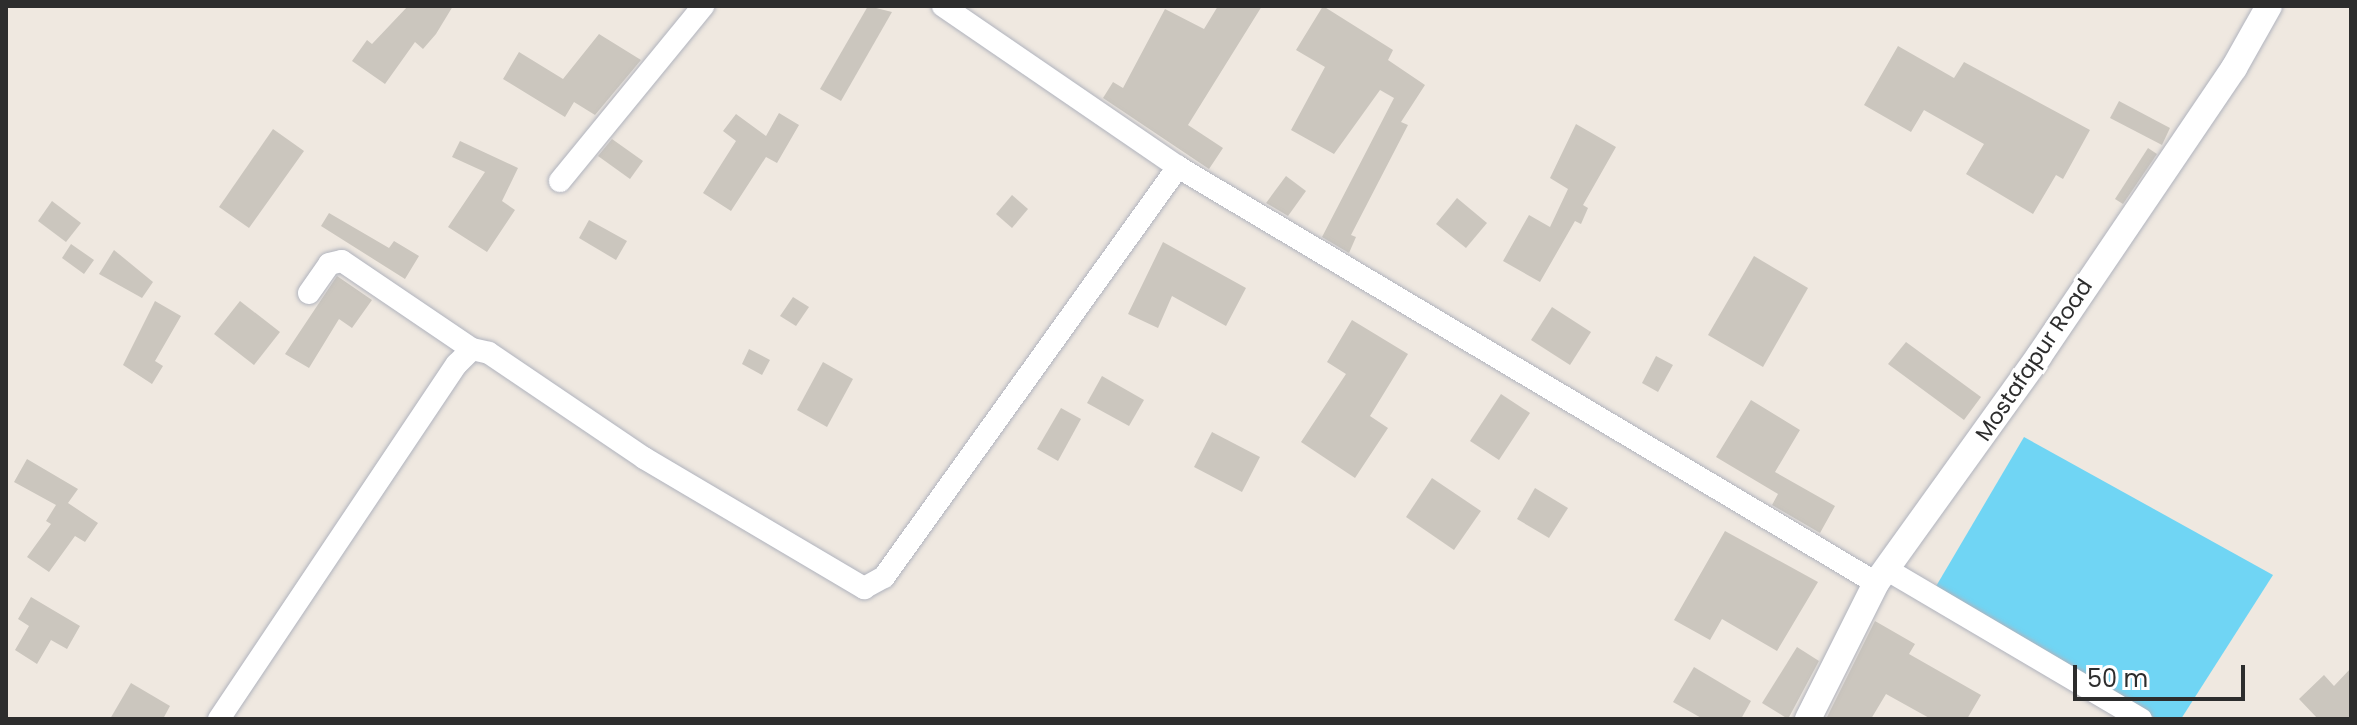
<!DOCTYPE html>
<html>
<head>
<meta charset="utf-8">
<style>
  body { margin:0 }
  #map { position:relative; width:2357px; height:725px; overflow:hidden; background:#efe8e0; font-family:Poppins,sans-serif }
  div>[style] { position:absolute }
  .water>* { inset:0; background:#70d5f4 }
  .building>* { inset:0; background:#cbc6be }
  .roads { filter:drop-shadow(0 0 2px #b0b3bd) drop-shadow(0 0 2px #b0b3bd) }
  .minor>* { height:22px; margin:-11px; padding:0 11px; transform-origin:11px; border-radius:11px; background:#fff }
  .tertiary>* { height:26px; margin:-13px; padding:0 13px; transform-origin:13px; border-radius:13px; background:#fff }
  span { translate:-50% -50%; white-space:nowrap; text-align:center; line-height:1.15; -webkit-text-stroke:6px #fff; paint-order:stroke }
  .street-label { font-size:22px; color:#2d2d2d }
  .frame { position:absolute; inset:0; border:8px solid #2d2d2d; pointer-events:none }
  .scale { position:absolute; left:2073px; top:665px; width:172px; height:36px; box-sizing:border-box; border:4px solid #2d2d2d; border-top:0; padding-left:10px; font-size:24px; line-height:28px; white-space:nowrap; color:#2d2d2d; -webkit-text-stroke:6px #fff; paint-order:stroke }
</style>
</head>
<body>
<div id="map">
  <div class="water">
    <i style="clip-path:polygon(2024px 437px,2273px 575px,2181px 719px,2157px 719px,1935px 588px)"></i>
  </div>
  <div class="building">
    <i style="clip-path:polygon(408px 6px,453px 6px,436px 34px,423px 49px,415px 42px,385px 84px,352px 61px,367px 40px,372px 44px)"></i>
    <i style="clip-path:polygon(868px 6px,892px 12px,841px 101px,820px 89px)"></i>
    <i style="clip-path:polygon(1218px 6px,1262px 6px,1188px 125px,1223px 148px,1209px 169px,1103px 98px,1113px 82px,1123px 88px,1165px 9px,1204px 29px)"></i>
    <i style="clip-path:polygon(1323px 6px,1393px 50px,1388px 60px,1425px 85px,1401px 122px,1408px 125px,1351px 235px,1356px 237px,1349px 253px,1322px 237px,1394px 98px,1380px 90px,1334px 154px,1291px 130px,1325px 67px,1296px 50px)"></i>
    <i style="clip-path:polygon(599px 34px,641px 60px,595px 115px,574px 102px,565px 117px,503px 79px,519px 52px,563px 79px)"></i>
    <i style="clip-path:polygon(1898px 46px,1954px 78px,1964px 62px,2090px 130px,2063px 179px,2056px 175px,2033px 214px,1966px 174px,1984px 144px,1924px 110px,1911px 132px,1864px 105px)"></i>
    <i style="clip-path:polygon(2119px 101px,2170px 128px,2162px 145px,2110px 118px)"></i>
    <i style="clip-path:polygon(779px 113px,799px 125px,777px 163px,766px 157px,731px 211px,703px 193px,736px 141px,723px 131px,736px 114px,766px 136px)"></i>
    <i style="clip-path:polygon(1576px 124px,1616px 147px,1583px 205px,1588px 208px,1581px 224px,1575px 221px,1540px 282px,1503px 261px,1529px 215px,1550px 227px,1568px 189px,1550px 178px)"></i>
    <i style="clip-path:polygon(273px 129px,304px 151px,249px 228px,219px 207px)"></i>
    <i style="clip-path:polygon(612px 139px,643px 161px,630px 179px,598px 156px)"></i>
    <i style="clip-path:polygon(460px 141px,518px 168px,502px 201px,515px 210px,487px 252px,448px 227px,485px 172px,452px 157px)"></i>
    <i style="clip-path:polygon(2148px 148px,2157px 154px,2123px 204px,2115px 199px)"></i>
    <i style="clip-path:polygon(1286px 176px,1306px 191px,1288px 216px,1266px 203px)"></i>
    <i style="clip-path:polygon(1012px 195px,1028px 209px,1012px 228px,996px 214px)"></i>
    <i style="clip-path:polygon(1457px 198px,1487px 223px,1466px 248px,1436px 224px)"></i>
    <i style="clip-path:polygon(52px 201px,81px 223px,66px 242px,38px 221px)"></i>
    <i style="clip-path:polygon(329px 213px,389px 248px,394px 241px,419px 256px,405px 279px,321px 226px)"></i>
    <i style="clip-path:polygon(589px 220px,627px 241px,616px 260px,579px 238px)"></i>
    <i style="clip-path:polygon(1163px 242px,1246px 288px,1226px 326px,1172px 296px,1158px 328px,1128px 314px)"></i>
    <i style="clip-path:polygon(71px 244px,94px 260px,84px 274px,62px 258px)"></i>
    <i style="clip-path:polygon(114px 250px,153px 282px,142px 298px,99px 274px)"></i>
    <i style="clip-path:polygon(1754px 256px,1808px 288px,1763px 367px,1708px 335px)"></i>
    <i style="clip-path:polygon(337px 276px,372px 300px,352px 328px,339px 319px,309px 368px,285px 354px)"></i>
    <i style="clip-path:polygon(793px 297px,809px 307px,796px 326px,780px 316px)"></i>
    <i style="clip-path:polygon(155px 301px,181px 316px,155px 361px,163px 366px,152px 384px,123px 365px)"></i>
    <i style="clip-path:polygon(240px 301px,280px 332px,254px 365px,214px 334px)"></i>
    <i style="clip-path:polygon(1552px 307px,1591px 332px,1570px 365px,1531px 340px)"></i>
    <i style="clip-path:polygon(1352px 320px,1408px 354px,1370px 416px,1388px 428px,1355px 478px,1301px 442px,1346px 374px,1327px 362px)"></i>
    <i style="clip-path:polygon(1906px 342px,1981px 397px,1964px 420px,1888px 364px)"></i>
    <i style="clip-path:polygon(749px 349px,770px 360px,762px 375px,742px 364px)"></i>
    <i style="clip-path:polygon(1656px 356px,1673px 365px,1658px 392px,1642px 383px)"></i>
    <i style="clip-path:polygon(823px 362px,853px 379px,827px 427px,797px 410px)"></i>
    <i style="clip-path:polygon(1102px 376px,1144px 400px,1129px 426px,1087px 403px)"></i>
    <i style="clip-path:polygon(1501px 394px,1530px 413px,1499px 460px,1470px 441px)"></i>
    <i style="clip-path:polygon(1751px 400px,1800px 430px,1775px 472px,1835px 506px,1820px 533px,1772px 505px,1778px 494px,1716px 457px)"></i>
    <i style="clip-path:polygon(1061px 408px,1081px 419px,1058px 461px,1037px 449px)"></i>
    <i style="clip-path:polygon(1212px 432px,1260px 457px,1242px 492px,1194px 467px)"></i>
    <i style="clip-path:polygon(27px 459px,78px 489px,68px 503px,98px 523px,85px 542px,75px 536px,49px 572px,27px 557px,51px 524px,46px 521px,56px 505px,14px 482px)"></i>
    <i style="clip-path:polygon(1432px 478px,1481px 511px,1454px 550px,1406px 517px)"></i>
    <i style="clip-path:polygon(1535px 488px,1568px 508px,1549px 538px,1517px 519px)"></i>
    <i style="clip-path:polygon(1725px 531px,1818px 582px,1777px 651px,1722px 619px,1710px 640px,1674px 620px)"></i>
    <i style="clip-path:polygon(31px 597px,80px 626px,67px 649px,51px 640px,37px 664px,15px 650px,29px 626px,18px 619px)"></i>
    <i style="clip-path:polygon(1875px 621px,1915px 644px,1909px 654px,1981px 695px,1967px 719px,1931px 719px,1886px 694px,1871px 719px,1826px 719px)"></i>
    <i style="clip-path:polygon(1797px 647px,1819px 661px,1788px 719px,1762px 703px)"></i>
    <i style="clip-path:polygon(1694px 667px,1751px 701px,1741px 719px,1703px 719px,1673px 702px)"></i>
    <i style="clip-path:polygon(2351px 668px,2351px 719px,2318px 719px,2299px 699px,2324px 675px,2334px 686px)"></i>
    <i style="clip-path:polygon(131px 683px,170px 706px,163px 719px,110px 719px)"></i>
  </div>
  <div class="roads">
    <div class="minor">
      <i style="left:943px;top:6px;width:285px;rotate:34.4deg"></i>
      <i style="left:1178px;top:167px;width:813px;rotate:30.79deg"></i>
      <i style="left:560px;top:181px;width:226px;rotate:-50.7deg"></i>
      <i style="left:309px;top:293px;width:35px;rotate:-55deg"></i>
      <i style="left:329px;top:264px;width:13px;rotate:-13deg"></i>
      <i style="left:342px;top:261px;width:157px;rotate:34.1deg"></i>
      <i style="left:1886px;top:569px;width:296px;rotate:30.5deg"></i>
      <i style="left:219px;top:719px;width:427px;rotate:-56.2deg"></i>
      <i style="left:457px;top:364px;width:21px;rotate:-45deg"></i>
      <i style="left:472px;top:349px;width:17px;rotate:13deg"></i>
      <i style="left:489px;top:353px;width:187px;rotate:34.1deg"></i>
      <i style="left:644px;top:458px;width:256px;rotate:30.6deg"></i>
      <i style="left:864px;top:588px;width:23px;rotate:-29deg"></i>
      <i style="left:884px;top:577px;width:505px;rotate:-54.36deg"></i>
    </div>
    <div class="tertiary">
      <i style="left:1808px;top:719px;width:152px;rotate:-63.4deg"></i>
      <i style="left:1876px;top:583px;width:279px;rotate:-54.3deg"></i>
      <i style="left:2039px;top:356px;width:348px;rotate:-55.9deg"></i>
      <i style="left:2234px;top:68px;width:71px;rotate:-60.6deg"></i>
    </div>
  </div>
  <div class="street-label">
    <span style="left:2034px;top:360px;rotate:-56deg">Mostafapur Road</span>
  </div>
  <div class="frame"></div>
  <div class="scale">50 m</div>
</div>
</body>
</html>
